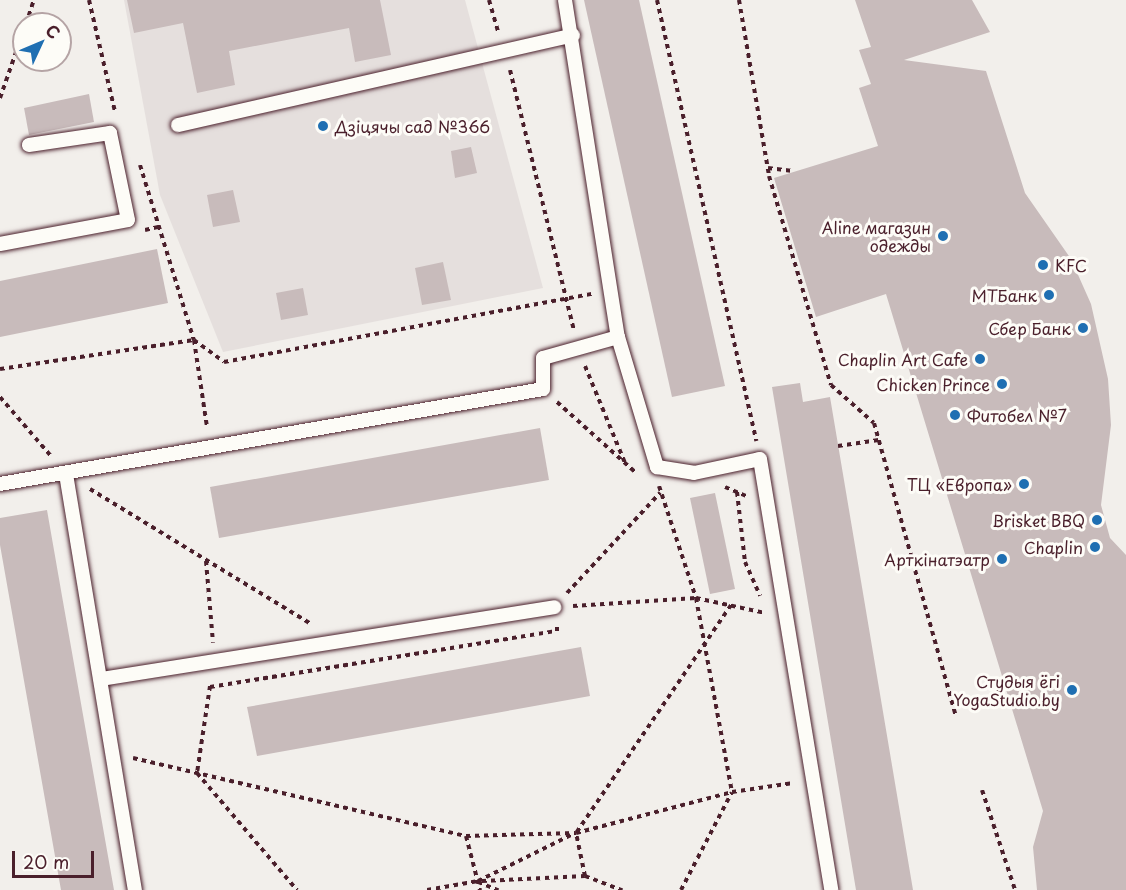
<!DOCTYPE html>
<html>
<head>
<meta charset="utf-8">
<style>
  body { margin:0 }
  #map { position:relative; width:1126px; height:890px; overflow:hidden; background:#f2efeb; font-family:"Playpen Sans",sans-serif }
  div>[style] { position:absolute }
  .built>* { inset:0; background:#e5dfdd }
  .building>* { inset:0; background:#c8bbbb }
  .path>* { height:4px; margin-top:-2px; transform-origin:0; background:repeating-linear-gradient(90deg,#4a1f2b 0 4.5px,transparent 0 9px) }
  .roads { filter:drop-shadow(0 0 2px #4a1f2b) drop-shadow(0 0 2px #4a1f2b) }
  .service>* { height:14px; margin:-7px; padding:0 7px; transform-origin:7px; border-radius:7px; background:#fdfcf7 }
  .dots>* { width:16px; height:16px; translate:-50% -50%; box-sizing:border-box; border:3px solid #fdfcf7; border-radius:50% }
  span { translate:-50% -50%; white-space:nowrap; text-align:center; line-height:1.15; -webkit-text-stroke:6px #fdfcf7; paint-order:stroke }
  .poi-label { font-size:16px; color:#4a1f2b }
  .left { translate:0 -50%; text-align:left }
  .right { translate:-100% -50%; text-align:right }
  .north { position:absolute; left:12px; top:12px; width:60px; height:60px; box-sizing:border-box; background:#fdfcf7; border:2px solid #b5a4a5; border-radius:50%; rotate:46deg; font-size:16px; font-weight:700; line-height:24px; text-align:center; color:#4a1f2b }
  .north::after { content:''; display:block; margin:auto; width:21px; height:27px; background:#1f6fb2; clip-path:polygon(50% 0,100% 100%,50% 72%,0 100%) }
  .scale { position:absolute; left:12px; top:851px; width:82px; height:27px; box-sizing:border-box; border:3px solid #4a1f2b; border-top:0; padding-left:8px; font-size:18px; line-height:21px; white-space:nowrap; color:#4a1f2b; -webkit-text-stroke:4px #fdfcf7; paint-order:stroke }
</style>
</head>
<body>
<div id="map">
  <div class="built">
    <i style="clip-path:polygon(124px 0,465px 0,543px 288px,223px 352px,160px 195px)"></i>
  </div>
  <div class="building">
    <i style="clip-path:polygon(127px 0,380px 0,391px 55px,355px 62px,349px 28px,229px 51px,235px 85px,197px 93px,183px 23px,134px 33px)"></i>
    <i style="clip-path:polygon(584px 0,639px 0,725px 386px,672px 397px)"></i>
    <i style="clip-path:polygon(855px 0,972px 0,990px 32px,904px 60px,986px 71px,1025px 193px,1071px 259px,1091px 304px,1108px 379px,1111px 425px,1101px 505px,1110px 538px,1126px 555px,1126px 890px,1037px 890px,1033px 847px,1043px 811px,886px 294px,816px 317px,774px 178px,878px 146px,859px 88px,871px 84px,859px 50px,871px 47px)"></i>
    <i style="clip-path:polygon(89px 94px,94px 122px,29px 135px,24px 108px)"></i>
    <i style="clip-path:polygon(471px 147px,477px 173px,455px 178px,451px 151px)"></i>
    <i style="clip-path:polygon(233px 190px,240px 222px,213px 227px,207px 195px)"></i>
    <i style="clip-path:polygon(157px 249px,168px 303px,0 337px,0 281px)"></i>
    <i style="clip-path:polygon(443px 262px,451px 300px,422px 305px,415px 268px)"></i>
    <i style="clip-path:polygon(303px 288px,308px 315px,281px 320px,276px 293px)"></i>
    <i style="clip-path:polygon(800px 383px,803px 402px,830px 397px,913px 890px,856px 890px,772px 387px)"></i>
    <i style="clip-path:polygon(540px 428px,549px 480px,219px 538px,210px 487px)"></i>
    <i style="clip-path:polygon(715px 493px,735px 589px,710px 594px,690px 498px)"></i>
    <i style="clip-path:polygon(47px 510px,62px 596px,114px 890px,61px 890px,0 545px,0 518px)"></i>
    <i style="clip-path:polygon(581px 647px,590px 696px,257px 756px,247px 707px)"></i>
  </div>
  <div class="path">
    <i style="left:89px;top:0;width:115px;rotate:76.9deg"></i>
    <i style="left:489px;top:0;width:32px;rotate:74deg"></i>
    <i style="left:657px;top:0;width:452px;rotate:77.3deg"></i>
    <i style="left:739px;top:0;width:179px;rotate:80.3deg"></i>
    <i style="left:769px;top:176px;width:218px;rotate:73.5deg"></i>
    <i style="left:831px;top:385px;width:57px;rotate:41.5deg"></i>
    <i style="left:874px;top:423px;width:304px;rotate:74.4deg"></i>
    <i style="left:26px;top:24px;width:25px;rotate:-72deg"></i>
    <i style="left:510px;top:70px;width:268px;rotate:76.2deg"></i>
    <i style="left:0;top:98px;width:73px;rotate:-70.8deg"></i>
    <i style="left:140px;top:165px;width:183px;rotate:72.9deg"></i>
    <i style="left:194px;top:340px;width:88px;rotate:81.5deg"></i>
    <i style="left:768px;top:168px;width:23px;rotate:7deg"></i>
    <i style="left:145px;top:230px;width:17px;rotate:-13deg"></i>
    <i style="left:585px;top:366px;width:105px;rotate:67.6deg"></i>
    <i style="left:0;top:369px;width:196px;rotate:-8.5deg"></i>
    <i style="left:194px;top:340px;width:37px;rotate:36deg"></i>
    <i style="left:224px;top:362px;width:374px;rotate:-10.5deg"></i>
    <i style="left:0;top:397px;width:77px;rotate:49.2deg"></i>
    <i style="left:557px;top:402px;width:106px;rotate:41.9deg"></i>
    <i style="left:838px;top:446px;width:41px;rotate:-8.3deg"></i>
    <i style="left:659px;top:486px;width:118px;rotate:71.7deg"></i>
    <i style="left:696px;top:598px;width:197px;rotate:79.5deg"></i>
    <i style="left:732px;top:792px;width:62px;rotate:-8.4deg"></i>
    <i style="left:725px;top:487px;width:23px;rotate:23deg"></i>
    <i style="left:90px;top:489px;width:259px;rotate:31.4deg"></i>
    <i style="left:737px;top:492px;width:70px;rotate:83.5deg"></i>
    <i style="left:745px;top:562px;width:37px;rotate:66deg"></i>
    <i style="left:206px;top:561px;width:82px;rotate:85.1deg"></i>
    <i style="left:567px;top:593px;width:137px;rotate:-47.1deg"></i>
    <i style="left:731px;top:605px;width:276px;rotate:124.2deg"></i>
    <i style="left:576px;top:833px;width:161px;rotate:-14.7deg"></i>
    <i style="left:573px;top:606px;width:123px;rotate:-3.7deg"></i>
    <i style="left:696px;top:598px;width:71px;rotate:12.3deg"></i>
    <i style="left:210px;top:686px;width:88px;rotate:98.5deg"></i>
    <i style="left:197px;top:773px;width:154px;rotate:49.5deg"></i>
    <i style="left:210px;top:687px;width:351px;rotate:-9.2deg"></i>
    <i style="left:557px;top:631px;width:5px;rotate:-90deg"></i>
    <i style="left:133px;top:758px;width:342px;rotate:13.2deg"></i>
    <i style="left:466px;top:836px;width:110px;rotate:-1.6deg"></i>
    <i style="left:982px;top:790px;width:105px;rotate:71.7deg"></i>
    <i style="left:466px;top:836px;width:56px;rotate:75.5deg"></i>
    <i style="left:585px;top:876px;width:40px;rotate:21deg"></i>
    <i style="left:482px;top:881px;width:103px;rotate:-2.8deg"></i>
    <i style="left:585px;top:876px;width:44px;rotate:-101.8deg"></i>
    <i style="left:478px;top:882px;width:22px;rotate:22deg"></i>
    <i style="left:427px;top:890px;width:52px;rotate:-10deg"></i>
    <i style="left:478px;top:881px;width:106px;rotate:-26.3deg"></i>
    <i style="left:681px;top:890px;width:110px;rotate:-62.5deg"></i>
  </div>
  <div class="roads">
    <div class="service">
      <i style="left:565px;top:0;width:341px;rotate:81.1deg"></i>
      <i style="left:618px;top:337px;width:136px;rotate:73.3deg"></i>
      <i style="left:657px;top:467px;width:37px;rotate:9deg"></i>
      <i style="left:694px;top:473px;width:67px;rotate:-12deg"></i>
      <i style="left:760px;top:459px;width:437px;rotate:80.6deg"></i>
      <i style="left:178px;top:125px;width:405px;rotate:-12.8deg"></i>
      <i style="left:0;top:244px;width:130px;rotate:-10.6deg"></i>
      <i style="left:128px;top:220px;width:89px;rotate:-101.7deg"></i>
      <i style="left:110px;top:133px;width:82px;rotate:171.6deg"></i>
      <i style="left:66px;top:474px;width:422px;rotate:80.6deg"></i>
      <i style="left:0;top:484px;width:551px;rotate:-9.92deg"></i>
      <i style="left:543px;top:389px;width:31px;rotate:-90deg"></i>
      <i style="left:543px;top:358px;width:78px;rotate:-15.6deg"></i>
      <i style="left:101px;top:679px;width:459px;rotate:-9deg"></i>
    </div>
  </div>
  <div class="dots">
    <i style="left:323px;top:126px;background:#1f6fb2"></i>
    <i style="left:943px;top:236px;background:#1f6fb2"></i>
    <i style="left:1043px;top:265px;background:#1f6fb2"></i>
    <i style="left:1049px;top:295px;background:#1f6fb2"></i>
    <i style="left:1083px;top:328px;background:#1f6fb2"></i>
    <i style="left:980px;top:359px;background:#1f6fb2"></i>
    <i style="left:1002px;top:384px;background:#1f6fb2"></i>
    <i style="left:955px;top:415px;background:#1f6fb2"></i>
    <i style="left:1024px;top:484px;background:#1f6fb2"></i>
    <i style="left:1097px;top:520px;background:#1f6fb2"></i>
    <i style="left:1095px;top:547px;background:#1f6fb2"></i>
    <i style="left:1002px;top:559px;background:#1f6fb2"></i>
    <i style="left:1072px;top:690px;background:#1f6fb2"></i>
  </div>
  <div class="poi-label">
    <span class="left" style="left:335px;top:126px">Дзіцячы сад №366</span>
    <span class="right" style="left:931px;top:236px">Aline магазин<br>одежды</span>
    <span class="left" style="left:1055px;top:265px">KFC</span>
    <span class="right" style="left:1037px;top:295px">МТБанк</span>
    <span class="right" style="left:1071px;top:328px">Сбер Банк</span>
    <span class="right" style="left:968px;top:359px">Chaplin Art Cafe</span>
    <span class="right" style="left:990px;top:384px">Chicken Prince</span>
    <span class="left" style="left:967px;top:415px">Фитобел №7</span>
    <span class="right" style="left:1012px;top:484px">ТЦ «Европа»</span>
    <span class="right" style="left:1085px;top:520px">Brisket BBQ</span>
    <span class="right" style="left:1083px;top:547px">Chaplin</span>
    <span class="right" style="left:990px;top:559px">Арткінатэатр</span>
    <span class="right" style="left:1060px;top:690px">Студыя ёгі<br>YogaStudio.by</span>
  </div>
  <div class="north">С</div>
  <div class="scale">20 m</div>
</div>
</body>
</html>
